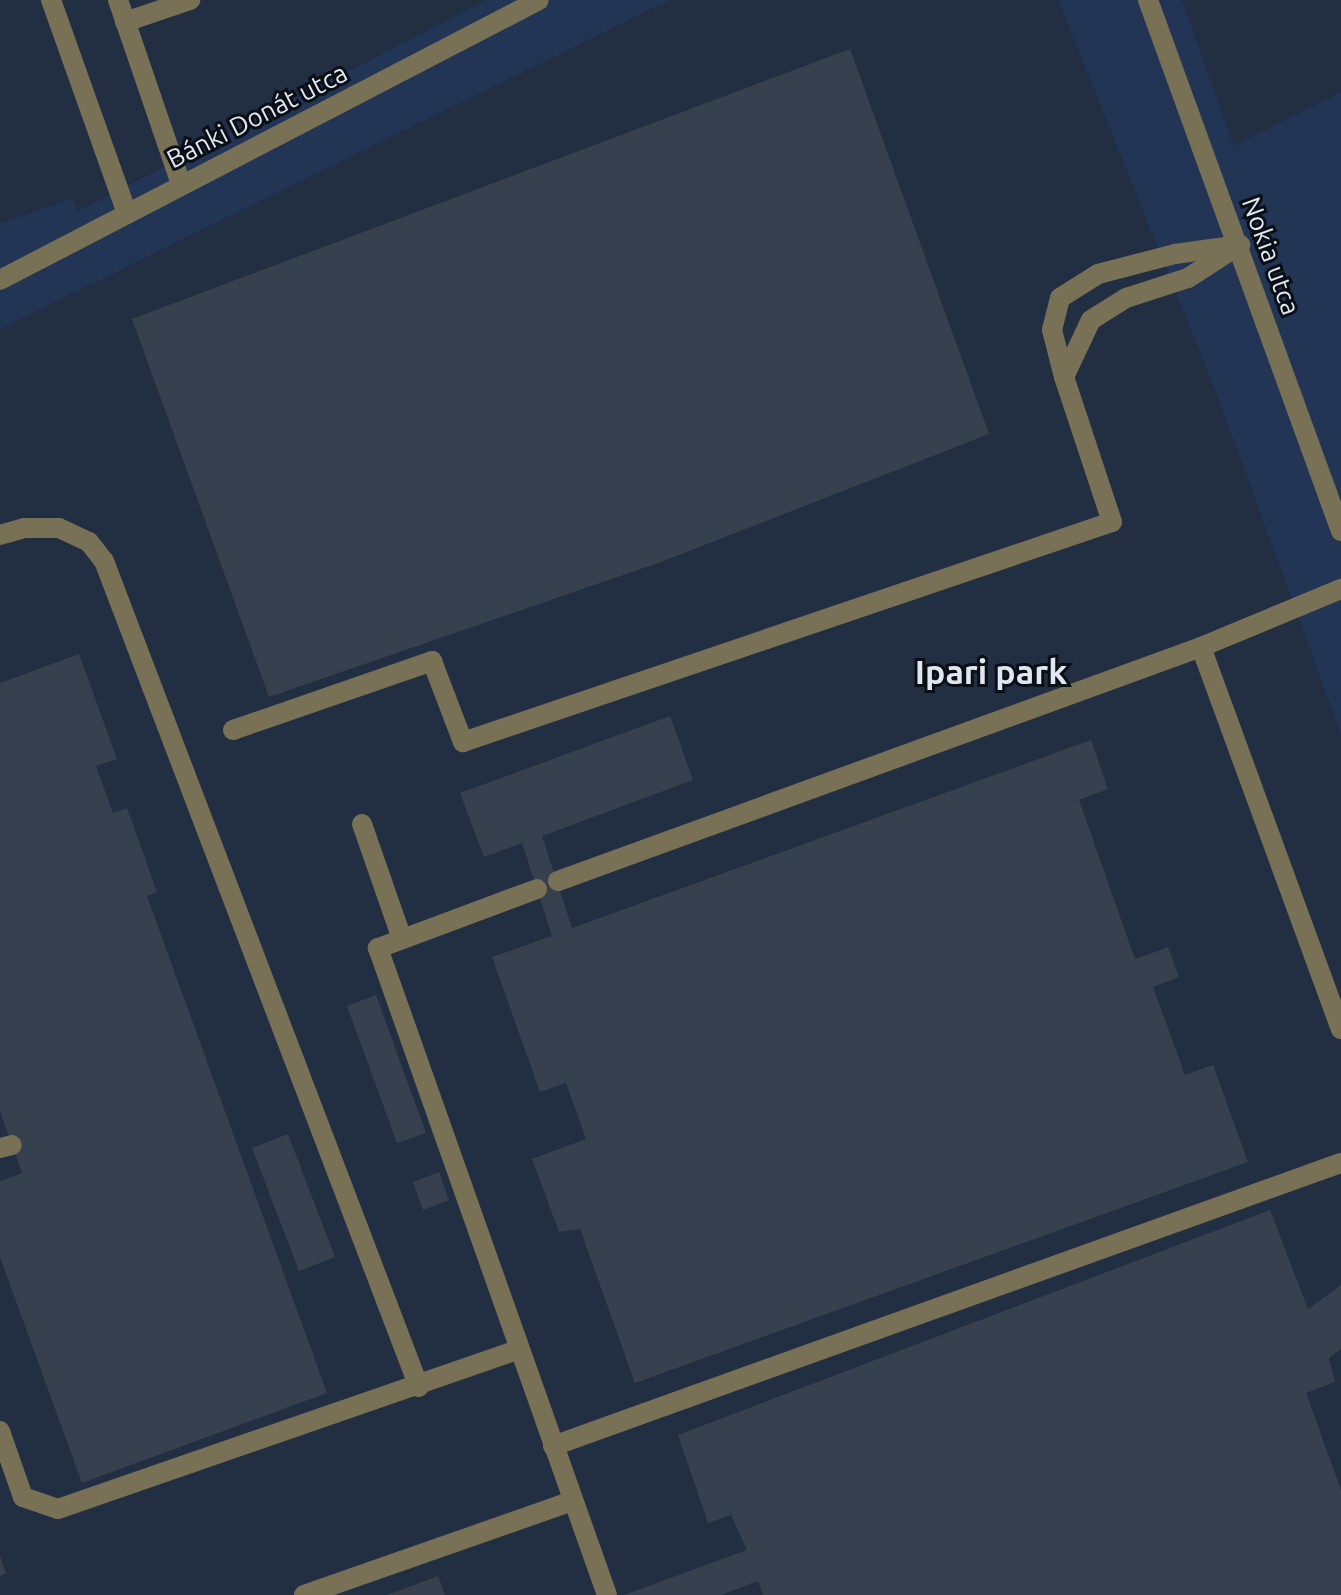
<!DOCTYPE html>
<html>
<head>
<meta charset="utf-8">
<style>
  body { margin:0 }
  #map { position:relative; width:1341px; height:1595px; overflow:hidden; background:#1d2533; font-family:Ubuntu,sans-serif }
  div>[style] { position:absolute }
  .built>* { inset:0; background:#222e42 }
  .green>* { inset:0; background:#223555 }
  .building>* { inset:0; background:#36404f }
  .minor>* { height:20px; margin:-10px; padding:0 10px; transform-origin:10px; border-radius:10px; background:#797156 }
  span { translate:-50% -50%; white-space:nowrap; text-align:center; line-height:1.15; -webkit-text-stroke:6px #0a0e15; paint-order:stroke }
  .street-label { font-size:26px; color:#e1e7f1 }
  .district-label { font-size:34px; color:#e1e7f1; font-weight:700 }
</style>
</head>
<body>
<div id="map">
  <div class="built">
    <i style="clip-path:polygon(0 0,486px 0,76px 211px,72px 198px,0 223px)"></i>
    <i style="clip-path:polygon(670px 0,1058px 0,1217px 395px,1341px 735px,1341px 1595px,0 1595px,0 329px)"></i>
    <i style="clip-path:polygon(1182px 0,1341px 0,1341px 92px,1234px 146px)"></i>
  </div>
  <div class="green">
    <i style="clip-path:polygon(486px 0,670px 0,0 329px,0 223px,73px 198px,77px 211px)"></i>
    <i style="clip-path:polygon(1058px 0,1182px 0,1234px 146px,1341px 92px,1341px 735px,1217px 395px)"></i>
  </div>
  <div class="building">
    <i style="clip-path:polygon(850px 49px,989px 434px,661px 562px,269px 697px,132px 319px)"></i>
    <i style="clip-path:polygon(79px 654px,117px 759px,96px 766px,113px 813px,127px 808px,157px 892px,147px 896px,327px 1393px,82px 1483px,0 1257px,0 1181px,22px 1173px,0 1111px,0 683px)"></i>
    <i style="clip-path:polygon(670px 716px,693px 780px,542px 836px,572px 928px,1091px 740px,1108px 789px,1079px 800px,1135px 959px,1168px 947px,1179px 977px,1153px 987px,1185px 1075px,1213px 1065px,1248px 1162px,635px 1383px,580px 1229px,559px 1232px,532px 1159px,586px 1139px,566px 1083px,540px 1092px,492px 957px,552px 936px,522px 843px,484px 857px,460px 793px)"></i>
    <i style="clip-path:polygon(376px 995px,426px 1133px,397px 1143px,347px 1006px)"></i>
    <i style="clip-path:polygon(288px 1134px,335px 1257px,299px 1271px,252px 1148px)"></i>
    <i style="clip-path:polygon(439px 1172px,449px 1200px,423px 1210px,413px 1182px)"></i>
    <i style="clip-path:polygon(1270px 1210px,1308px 1309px,1341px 1285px,1341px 1349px,1329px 1358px,1335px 1382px,1306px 1393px,1341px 1490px,1341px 1595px,763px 1595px,758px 1581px,721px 1595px,624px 1595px,747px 1550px,731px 1515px,708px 1523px,678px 1435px)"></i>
    <i style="clip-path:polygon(0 1556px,6px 1573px,0 1576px)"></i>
    <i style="clip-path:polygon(438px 1576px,445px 1595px,387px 1595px)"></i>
  </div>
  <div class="minor">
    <i style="left:51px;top:0;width:226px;rotate:70.4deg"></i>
    <i style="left:118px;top:0;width:194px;rotate:71.1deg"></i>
    <i style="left:1148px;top:0;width:565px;rotate:70.03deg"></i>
    <i style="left:125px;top:22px;width:69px;rotate:-18.7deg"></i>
    <i style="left:0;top:280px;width:607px;rotate:-27.45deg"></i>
    <i style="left:1064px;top:377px;width:63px;rotate:-64.7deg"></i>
    <i style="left:1091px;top:320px;width:41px;rotate:-32.2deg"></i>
    <i style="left:1126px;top:298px;width:65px;rotate:-17.9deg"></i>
    <i style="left:1188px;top:278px;width:54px;rotate:-32.8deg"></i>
    <i style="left:0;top:535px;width:25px;rotate:-16deg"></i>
    <i style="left:24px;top:528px;width:35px"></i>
    <i style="left:59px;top:528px;width:33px;rotate:25deg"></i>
    <i style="left:89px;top:542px;width:24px;rotate:52deg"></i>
    <i style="left:104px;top:561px;width:884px;rotate:69.13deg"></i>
    <i style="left:1201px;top:647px;width:407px;rotate:69.9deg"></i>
    <i style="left:233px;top:730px;width:211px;rotate:-19.1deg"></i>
    <i style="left:432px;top:661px;width:87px;rotate:69.1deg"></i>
    <i style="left:463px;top:742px;width:685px;rotate:-18.73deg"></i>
    <i style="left:1112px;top:522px;width:153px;rotate:-108.3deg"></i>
    <i style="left:1064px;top:377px;width:49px;rotate:-104.3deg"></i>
    <i style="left:1052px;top:330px;width:33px;rotate:-76deg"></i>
    <i style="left:1060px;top:298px;width:45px;rotate:-32.3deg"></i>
    <i style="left:1098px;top:274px;width:80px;rotate:-14.6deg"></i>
    <i style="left:1175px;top:254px;width:66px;rotate:-7.9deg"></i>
    <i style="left:362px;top:824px;width:122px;rotate:70.8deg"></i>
    <i style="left:558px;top:881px;width:684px;rotate:-20deg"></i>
    <i style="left:1201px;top:647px;width:152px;rotate:-22.5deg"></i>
    <i style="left:537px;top:889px;width:170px;rotate:159.6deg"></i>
    <i style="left:378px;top:948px;width:686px;rotate:70.51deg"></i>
    <i style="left:0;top:1148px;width:12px;rotate:-14deg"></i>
    <i style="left:0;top:1431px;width:70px;rotate:70.8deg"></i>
    <i style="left:23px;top:1497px;width:37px;rotate:19deg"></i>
    <i style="left:58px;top:1509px;width:487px;rotate:-19.1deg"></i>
    <i style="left:553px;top:1446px;width:837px;rotate:-19.76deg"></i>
    <i style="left:304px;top:1595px;width:285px;rotate:-19.3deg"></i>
  </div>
  <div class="street-label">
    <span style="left:257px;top:116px;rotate:-27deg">Bánki Donát utca</span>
    <span style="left:1271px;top:256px;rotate:70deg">Nokia utca</span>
  </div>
  <div class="district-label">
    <span style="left:991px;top:672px">Ipari park</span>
  </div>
</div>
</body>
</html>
